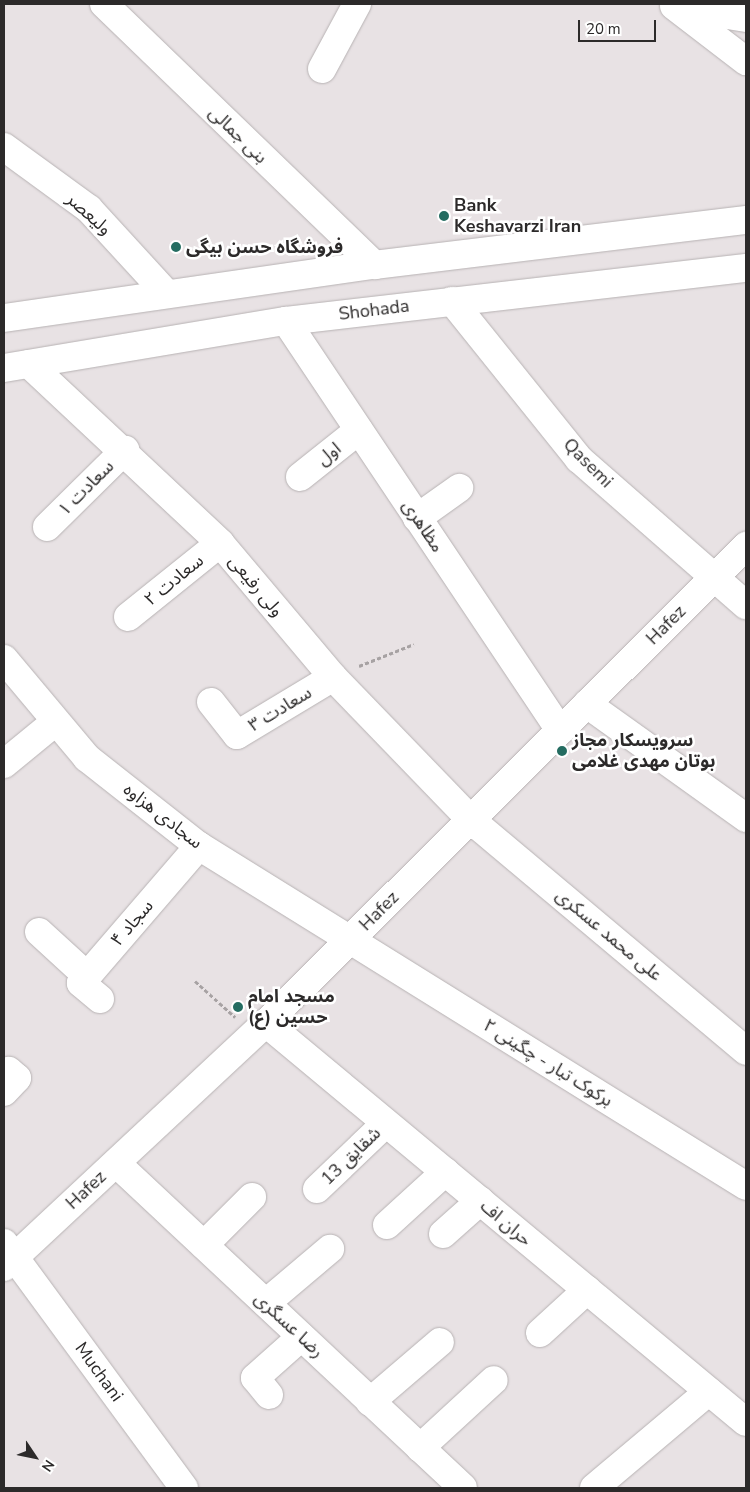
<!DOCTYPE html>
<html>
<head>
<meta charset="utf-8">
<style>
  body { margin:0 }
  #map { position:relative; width:750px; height:1492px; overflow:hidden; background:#e8e2e4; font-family:"Nunito Sans","Noto Sans Arabic",sans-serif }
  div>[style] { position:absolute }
  .path>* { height:3px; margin-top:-1.5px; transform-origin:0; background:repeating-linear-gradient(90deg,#a7a2a3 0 4px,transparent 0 6.5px) }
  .roads { filter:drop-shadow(0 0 1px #b7b2b3) drop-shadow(0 0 1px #b7b2b3) }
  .minor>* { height:28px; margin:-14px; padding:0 14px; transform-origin:14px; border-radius:14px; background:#fff }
  .tertiary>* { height:28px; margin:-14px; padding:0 14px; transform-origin:14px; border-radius:14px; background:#fff }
  .secondary>* { height:28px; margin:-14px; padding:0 14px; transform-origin:14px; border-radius:14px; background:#fff }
  .dots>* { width:14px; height:14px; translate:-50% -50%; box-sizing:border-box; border:2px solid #fff; border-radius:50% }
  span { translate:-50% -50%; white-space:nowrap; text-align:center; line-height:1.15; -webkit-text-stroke:5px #fff; paint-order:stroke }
  .street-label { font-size:18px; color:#2c2a2a }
  .poi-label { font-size:18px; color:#2c2a2a; font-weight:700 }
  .left { translate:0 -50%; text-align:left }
  .frame { position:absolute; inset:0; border:5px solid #2c2a2a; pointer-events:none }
  .north { position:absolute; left:10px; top:1432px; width:50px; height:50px; -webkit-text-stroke:4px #fff; paint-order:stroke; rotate:124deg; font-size:14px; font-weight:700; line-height:20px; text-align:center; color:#2c2a2a }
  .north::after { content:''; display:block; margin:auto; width:18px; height:22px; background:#2c2a2a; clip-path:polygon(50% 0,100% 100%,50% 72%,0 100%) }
  .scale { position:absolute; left:578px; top:20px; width:78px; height:22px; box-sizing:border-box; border:2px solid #2c2a2a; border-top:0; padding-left:6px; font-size:15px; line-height:18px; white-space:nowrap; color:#2c2a2a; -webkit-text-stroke:4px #fff; paint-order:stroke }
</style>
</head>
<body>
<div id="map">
  <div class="path">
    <i style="left:359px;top:666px;width:59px;rotate:-21.8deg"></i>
    <i style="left:195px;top:981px;width:54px;rotate:42deg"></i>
  </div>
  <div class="roads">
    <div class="minor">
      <i style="left:104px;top:4px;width:376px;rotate:44deg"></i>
      <i style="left:322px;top:69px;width:74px;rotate:-61.7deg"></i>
      <i style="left:4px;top:147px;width:105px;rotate:36.1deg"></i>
      <i style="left:89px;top:209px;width:113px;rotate:47.5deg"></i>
      <i style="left:452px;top:301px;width:203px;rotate:51.2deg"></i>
      <i style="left:579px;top:459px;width:222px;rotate:41.2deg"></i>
      <i style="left:286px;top:321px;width:493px;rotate:56.2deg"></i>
      <i style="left:29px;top:364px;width:262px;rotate:43.1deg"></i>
      <i style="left:220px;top:543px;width:175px;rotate:49.9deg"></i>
      <i style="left:333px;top:677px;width:199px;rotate:46deg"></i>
      <i style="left:471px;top:820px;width:359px;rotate:40deg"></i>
      <i style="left:300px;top:477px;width:75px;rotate:-38.5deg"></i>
      <i style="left:417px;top:518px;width:52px;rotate:-35.5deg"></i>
      <i style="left:47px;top:527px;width:110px;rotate:-44.6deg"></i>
      <i style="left:128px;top:617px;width:118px;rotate:-38.8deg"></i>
      <i style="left:4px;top:659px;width:129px;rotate:50deg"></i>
      <i style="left:87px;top:758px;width:142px;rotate:38.2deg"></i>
      <i style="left:199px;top:846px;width:644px;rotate:31.86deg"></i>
      <i style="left:211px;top:702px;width:42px;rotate:51.8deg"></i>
      <i style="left:237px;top:735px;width:112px;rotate:-31.1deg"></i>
      <i style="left:587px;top:704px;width:196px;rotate:35.6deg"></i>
      <i style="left:4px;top:764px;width:65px;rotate:-39.4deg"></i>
      <i style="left:39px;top:932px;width:65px;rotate:42.5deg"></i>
      <i style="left:100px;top:999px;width:25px;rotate:-140deg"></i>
      <i style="left:81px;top:983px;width:181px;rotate:-49.3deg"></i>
      <i style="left:266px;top:1023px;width:624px;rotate:39.74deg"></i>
      <i style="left:4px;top:1092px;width:19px;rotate:-47deg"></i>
      <i style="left:17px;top:1078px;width:11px;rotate:-139deg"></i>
      <i style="left:116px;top:1163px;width:475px;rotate:43.1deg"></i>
      <i style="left:317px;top:1189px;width:95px;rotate:-43.7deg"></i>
      <i style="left:387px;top:1225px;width:79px;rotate:-42.4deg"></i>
      <i style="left:443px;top:1234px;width:50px;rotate:-41.7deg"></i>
      <i style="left:4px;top:1243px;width:304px;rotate:53.7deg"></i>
      <i style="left:204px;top:1245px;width:68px;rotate:-45deg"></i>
      <i style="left:266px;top:1303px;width:84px;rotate:-40.2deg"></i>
      <i style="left:540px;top:1333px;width:64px;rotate:-42.5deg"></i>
      <i style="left:269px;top:1395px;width:22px;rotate:-129deg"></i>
      <i style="left:255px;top:1378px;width:62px;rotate:-41.7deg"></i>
      <i style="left:370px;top:1402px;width:92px;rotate:-40.6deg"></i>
      <i style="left:420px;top:1448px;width:100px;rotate:-42.6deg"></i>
      <i style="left:594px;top:1488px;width:150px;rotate:-40.1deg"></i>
    </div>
    <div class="tertiary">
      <i style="left:4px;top:1267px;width:358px;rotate:-43deg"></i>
      <i style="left:266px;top:1023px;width:677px;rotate:-44.82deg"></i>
    </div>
    <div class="secondary">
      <i style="left:674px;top:6px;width:91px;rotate:37.4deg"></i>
      <i style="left:678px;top:7px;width:69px;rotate:9.2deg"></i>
      <i style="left:4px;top:318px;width:374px;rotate:-8.2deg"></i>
      <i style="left:374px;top:265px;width:375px;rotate:-6.9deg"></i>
      <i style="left:4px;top:368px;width:286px;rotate:-9.5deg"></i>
      <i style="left:286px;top:321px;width:463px;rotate:-6.6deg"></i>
    </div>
  </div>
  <div class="dots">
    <i style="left:444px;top:216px;background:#246c61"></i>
    <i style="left:176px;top:247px;background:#246c61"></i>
    <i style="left:562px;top:751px;background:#246c61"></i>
    <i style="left:238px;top:1007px;background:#246c61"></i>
  </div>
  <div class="street-label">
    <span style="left:238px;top:135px;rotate:44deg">بنی جمالی</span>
    <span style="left:89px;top:214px;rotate:42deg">ولیعصر</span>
    <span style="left:374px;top:310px;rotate:-7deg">Shohada</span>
    <span style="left:329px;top:454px;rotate:-38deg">اول</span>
    <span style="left:588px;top:463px;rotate:45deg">Qasemi</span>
    <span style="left:86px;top:488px;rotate:-45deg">سعادت ۱</span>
    <span style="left:423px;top:526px;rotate:56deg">مظاهری</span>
    <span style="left:174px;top:580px;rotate:-39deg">سعادت ۲</span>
    <span style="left:256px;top:586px;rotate:50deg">ولی رفیعی</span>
    <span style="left:666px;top:625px;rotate:-45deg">Hafez</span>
    <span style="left:280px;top:709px;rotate:-31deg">سعادت ۳</span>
    <span style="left:163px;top:816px;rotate:38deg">سجادی هزاوه</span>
    <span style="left:379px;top:911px;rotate:-45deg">Hafez</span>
    <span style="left:132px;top:923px;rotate:-49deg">سجاد ۴</span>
    <span style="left:609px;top:935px;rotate:40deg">علی محمد عسکری</span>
    <span style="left:548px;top:1063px;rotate:32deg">برکوک تبار - چگینی ۲</span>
    <span style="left:351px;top:1156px;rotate:-44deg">شقایق 13</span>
    <span style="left:86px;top:1190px;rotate:-43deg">Hafez</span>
    <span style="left:506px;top:1223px;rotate:40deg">حران اف</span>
    <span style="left:289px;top:1325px;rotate:43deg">رضا عسگری</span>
    <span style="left:99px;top:1372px;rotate:54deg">Muchani</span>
  </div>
  <div class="poi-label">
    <span class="left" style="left:454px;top:216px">Bank<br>Keshavarzi Iran</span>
    <span class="left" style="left:186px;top:247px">فروشگاه حسن بیگی</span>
    <span class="left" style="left:572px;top:751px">سرویسکار مجاز<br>بوتان مهدی غلامی</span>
    <span class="left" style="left:248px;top:1007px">مسجد امام<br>حسین (ع)</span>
  </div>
  <div class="frame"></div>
  <div class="north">N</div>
  <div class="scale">20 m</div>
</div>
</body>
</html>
